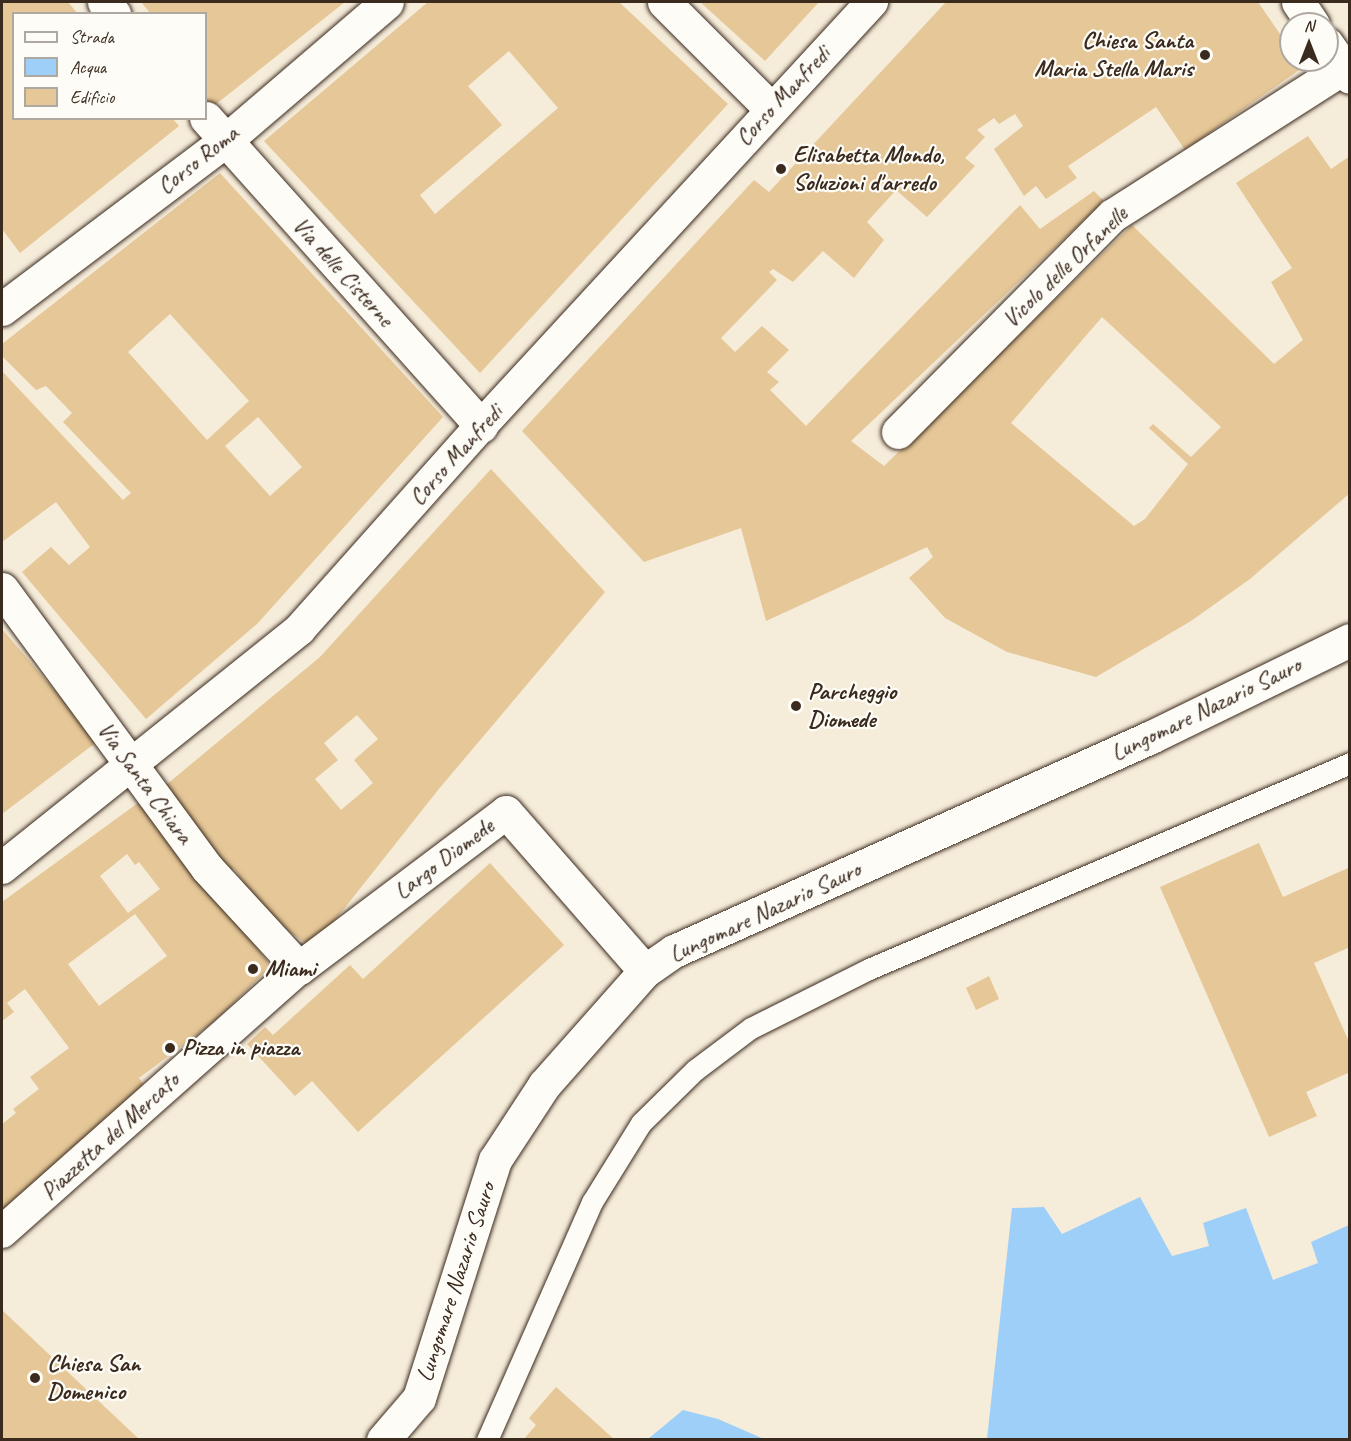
<!DOCTYPE html>
<html>
<head>
<meta charset="utf-8">
<style>
  body { margin:0 }
  #map { position:relative; width:1351px; height:1441px; overflow:hidden; background:#f6ecda; font-family:Caveat,sans-serif }
  div>[style] { position:absolute }
  .water>* { inset:0; background:#9dcff9 }
  .building>* { inset:0; background:#e5c798 }
  .roads { filter:drop-shadow(0 0 2px #3b2a1e) drop-shadow(0 0 2px #3b2a1e) }
  .service>* { height:21px; margin:-10.5px; padding:0 10.5px; transform-origin:10.5px; border-radius:10.5px; background:#fdfcf7 }
  .pedestrian>* { height:32px; margin:-16px; padding:0 16px; transform-origin:16px; border-radius:16px; background:#fdfcf7 }
  .minor>* { height:33px; margin:-16.5px; padding:0 16.5px; transform-origin:16.5px; border-radius:16.5px; background:#fdfcf7 }
  .tertiary>* { height:33px; margin:-16.5px; padding:0 16.5px; transform-origin:16.5px; border-radius:16.5px; background:#fdfcf7 }
  .dots>* { width:16px; height:16px; translate:-50% -50%; box-sizing:border-box; border:3px solid #fdfcf7; border-radius:50% }
  span { translate:-50% -50%; white-space:nowrap; text-align:center; line-height:1.15; -webkit-text-stroke:4.5px #fdfcf7; paint-order:stroke }
  .poi-label { font-size:24px; color:#3b2a1e; font-weight:700 }
  .right { translate:-100% -50%; text-align:right }
  .left { translate:0 -50%; text-align:left }
  .street-label { font-size:24px; color:#3b2a1e }
  .frame { position:absolute; inset:0; border:3px solid #3b2a1e; pointer-events:none }
  .legend { position:absolute; left:12px; top:12px; width:195px; height:108px; box-sizing:border-box; background:#fdfcf7; border:2px solid #afa8a0; margin:0; padding:8px 10px; list-style:none; font-size:18px; color:#3b2a1e }
  .legend li { display:flex; align-items:center; gap:12px; height:30px }
  .legend b { width:30px; border:2px solid #afa8a0 }
  .north { position:absolute; left:1279px; top:12px; width:60px; height:60px; box-sizing:border-box; background:#fdfcf7; border:2px solid #afa8a0; border-radius:50%; rotate:0deg; font-size:16px; font-weight:700; line-height:24px; text-align:center; color:#3b2a1e }
  .north::after { content:''; display:block; margin:auto; width:21px; height:27px; background:#3b2a1e; clip-path:polygon(50% 0,100% 100%,50% 72%,0 100%) }
</style>
</head>
<body>
<div id="map">
  <div class="water">
    <i style="clip-path:polygon(1140px 1197px,1172px 1256px,1209px 1246px,1203px 1223px,1246px 1208px,1273px 1280px,1318px 1263px,1311px 1242px,1349px 1225px,1349px 1439px,987px 1439px,1012px 1208px,1044px 1207px,1062px 1234px)"></i>
    <i style="clip-path:polygon(683px 1410px,718px 1419px,764px 1439px,648px 1439px)"></i>
  </div>
  <div class="building">
    <i style="clip-path:polygon(2px 2px,68px 2px,78px 14px,14px 14px,14px 118px,172px 118px,179px 126px,20px 253px,2px 229px)"></i>
    <i style="clip-path:polygon(141px 2px,345px 2px,206px 112px,206px 14px,151px 14px)"></i>
    <i style="clip-path:polygon(evenodd,428px 2px,619px 2px,728px 104px,480px 373px,264px 141px,428px 2px,509px 51px,558px 108px,435px 214px,420px 195px,502px 125px,468px 86px,509px 51px)"></i>
    <i style="clip-path:polygon(700px 2px,819px 2px,765px 61px)"></i>
    <i style="clip-path:polygon(evenodd,946px 2px,1258px 2px,1291px 50px,1291px 60px,1297px 60px,1302px 68px,1185px 150px,1156px 107px,1068px 166px,1077px 178px,1046px 199px,1036px 186px,1024px 196px,994px 149px,1023px 126px,1015px 114px,999px 124px,994px 118px,977px 130px,985px 137px,965px 158px,975px 166px,927px 217px,896px 190px,867px 222px,884px 240px,854px 278px,823px 251px,793px 282px,773px 269px,769px 272px,777px 280px,721px 338px,735px 352px,762px 326px,789px 350px,767px 372px,779px 382px,770px 390px,806px 426px,1020px 205px,1040px 229px,1094px 191px,1104px 201px,851px 441px,884px 466px,1132px 225px,1274px 364px,1303px 340px,1271px 282px,1292px 268px,1236px 183px,1308px 136px,1331px 169px,1350px 156px,1350px 493px,1250px 579px,1191px 621px,1096px 677px,1007px 652px,945px 618px,909px 578px,933px 557px,927px 547px,766px 621px,741px 528px,644px 562px,522px 431px,754px 180px,769px 192px,946px 2px,1102px 317px,1221px 427px,1191px 457px,1153px 424px,1149px 428px,1188px 464px,1145px 519px,1134px 526px,1011px 423px,1102px 317px)"></i>
    <i style="clip-path:polygon(evenodd,220px 173px,443px 417px,257px 624px,146px 719px,22px 572px,51px 547px,69px 565px,90px 547px,56px 502px,2px 542px,2px 371px,123px 500px,131px 493px,63px 422px,72px 413px,46px 386px,36px 390px,2px 356px,2px 344px,220px 173px,170px 314px,249px 401px,207px 440px,128px 352px,170px 314px,220px 173px,258px 417px,302px 467px,270px 496px,225px 446px,258px 417px)"></i>
    <i style="clip-path:polygon(evenodd,491px 469px,605px 592px,438px 790px,313px 948px,268px 917px,234px 869px,228px 872px,160px 790px,320px 657px,491px 469px,357px 715px,378px 739px,354px 760px,373px 783px,341px 810px,315px 779px,338px 760px,324px 743px,357px 715px)"></i>
    <i style="clip-path:polygon(2px 629px,98px 741px,2px 814px)"></i>
    <i style="clip-path:polygon(evenodd,142px 800px,271px 966px,215px 1021px,139px 1078px,150px 1093px,2px 1217px,2px 1124px,16px 1113px,13px 1109px,39px 1089px,30px 1077px,69px 1048px,25px 989px,7px 1003px,14px 1012px,2px 1021px,2px 902px,142px 800px,127px 854px,135px 865px,139px 862px,160px 889px,128px 913px,100px 876px,127px 854px,142px 800px,135px 914px,167px 956px,99px 1006px,68px 964px,135px 914px)"></i>
    <i style="clip-path:polygon(1259px 843px,1283px 897px,1348px 868px,1350px 871px,1350px 947px,1314px 963px,1350px 1044px,1350px 1072px,1306px 1092px,1317px 1116px,1269px 1137px,1160px 887px)"></i>
    <i style="clip-path:polygon(490px 863px,564px 945px,358px 1132px,312px 1081px,295px 1096px,247px 1044px,265px 1027px,273px 1035px,350px 965px,363px 979px)"></i>
    <i style="clip-path:polygon(989px 976px,999px 999px,976px 1010px,966px 988px)"></i>
    <i style="clip-path:polygon(2px 1310px,140px 1440px,2px 1440px)"></i>
    <i style="clip-path:polygon(556px 1387px,615px 1440px,523px 1440px,536px 1425px,529px 1418px)"></i>
  </div>
  <div class="roads">
    <div class="service">
      <i style="left:487px;top:1440px;width:260px;rotate:-66.2deg"></i>
      <i style="left:592px;top:1202px;width:93px;rotate:-58.2deg"></i>
      <i style="left:641px;top:1123px;width:76px;rotate:-44.5deg"></i>
      <i style="left:695px;top:1070px;width:70px;rotate:-36.9deg"></i>
      <i style="left:751px;top:1028px;width:132px;rotate:-26.6deg"></i>
      <i style="left:869px;top:969px;width:523px;rotate:-23.18deg"></i>
    </div>
    <div class="pedestrian">
      <i style="left:2px;top:868px;width:382px;rotate:-38.7deg"></i>
      <i style="left:300px;top:629px;width:272px;rotate:-48.3deg"></i>
      <i style="left:481px;top:426px;width:577px;rotate:-47.32deg"></i>
      <i style="left:2px;top:1232px;width:397px;rotate:-41.6deg"></i>
    </div>
    <div class="minor">
      <i style="left:104px;top:2px;width:16px;rotate:50deg"></i>
      <i style="left:664px;top:2px;width:151px;rotate:45deg"></i>
      <i style="left:206px;top:118px;width:413px;rotate:48.2deg"></i>
      <i style="left:2px;top:309px;width:279px;rotate:-37deg"></i>
      <i style="left:225px;top:141px;width:213px;rotate:-40.6deg"></i>
      <i style="left:898px;top:432px;width:305px;rotate:-45.3deg"></i>
      <i style="left:1113px;top:215px;width:273px;rotate:-32.6deg"></i>
      <i style="left:2px;top:589px;width:346px;rotate:53.7deg"></i>
      <i style="left:207px;top:868px;width:136px;rotate:47.4deg"></i>
      <i style="left:299px;top:968px;width:259px;rotate:-37deg"></i>
      <i style="left:506px;top:812px;width:211px;rotate:48.8deg"></i>
    </div>
    <div class="tertiary">
      <i style="left:1298px;top:2px;width:27px;rotate:56deg"></i>
      <i style="left:1327px;top:44px;width:40px;rotate:55.1deg"></i>
      <i style="left:383px;top:1440px;width:55px;rotate:-49.4deg"></i>
      <i style="left:419px;top:1398px;width:250px;rotate:-72.3deg"></i>
      <i style="left:495px;top:1160px;width:90px;rotate:-56.8deg"></i>
      <i style="left:544px;top:1085px;width:152px;rotate:-48.5deg"></i>
      <i style="left:645px;top:971px;width:35px;rotate:-35deg"></i>
      <i style="left:674px;top:951px;width:523px;rotate:-24.16deg"></i>
      <i style="left:1151px;top:737px;width:221px;rotate:-26deg"></i>
    </div>
  </div>
  <div class="dots">
    <i style="left:1205px;top:55px;background:#3b2a1e"></i>
    <i style="left:781px;top:169px;background:#3b2a1e"></i>
    <i style="left:796px;top:706px;background:#3b2a1e"></i>
    <i style="left:253px;top:969px;background:#3b2a1e"></i>
    <i style="left:170px;top:1048px;background:#3b2a1e"></i>
    <i style="left:35px;top:1378px;background:#3b2a1e"></i>
  </div>
  <div class="poi-label">
    <span class="right" style="left:1193px;top:55px">Chiesa Santa<br>Maria Stella Maris</span>
    <span class="left" style="left:793px;top:169px">Elisabetta Mondo,<br>Soluzioni d'arredo</span>
    <span class="left" style="left:808px;top:706px">Parcheggio<br>Diomede</span>
    <span class="left" style="left:265px;top:969px">Miami</span>
    <span class="left" style="left:182px;top:1048px">Pizza in piazza</span>
    <span class="left" style="left:47px;top:1378px">Chiesa San<br>Domenico</span>
  </div>
  <div class="street-label">
    <span style="left:783px;top:96px;rotate:-47deg">Corso Manfredi</span>
    <span style="left:198px;top:160px;rotate:-38deg">Corso Roma</span>
    <span style="left:1065px;top:267px;rotate:-44deg">Vicolo delle Orfanelle</span>
    <span style="left:343px;top:272px;rotate:48deg">Via delle Cisterne</span>
    <span style="left:456px;top:455px;rotate:-48deg">Corso Manfredi</span>
    <span style="left:1206px;top:709px;rotate:-26deg">Lungomare Nazario Sauro</span>
    <span style="left:145px;top:783px;rotate:54deg">Via Santa Chiara</span>
    <span style="left:444px;top:859px;rotate:-37deg">Largo Diomede</span>
    <span style="left:765px;top:912px;rotate:-25deg">Lungomare Nazario Sauro</span>
    <span style="left:110px;top:1136px;rotate:-42deg">Piazzetta del Mercato</span>
    <span style="left:456px;top:1282px;rotate:-72deg">Lungomare Nazario Sauro</span>
  </div>
  <div class="frame"></div>
  <ul class="legend">
  <li><b style="height:8px;background:#fdfcf7"></b>Strada</li>
  <li><b style="height:16px;background:#9dcff9"></b>Acqua</li>
  <li><b style="height:16px;background:#e5c798"></b>Edificio</li>
  </ul>
  <div class="north">N</div>
</div>
</body>
</html>
